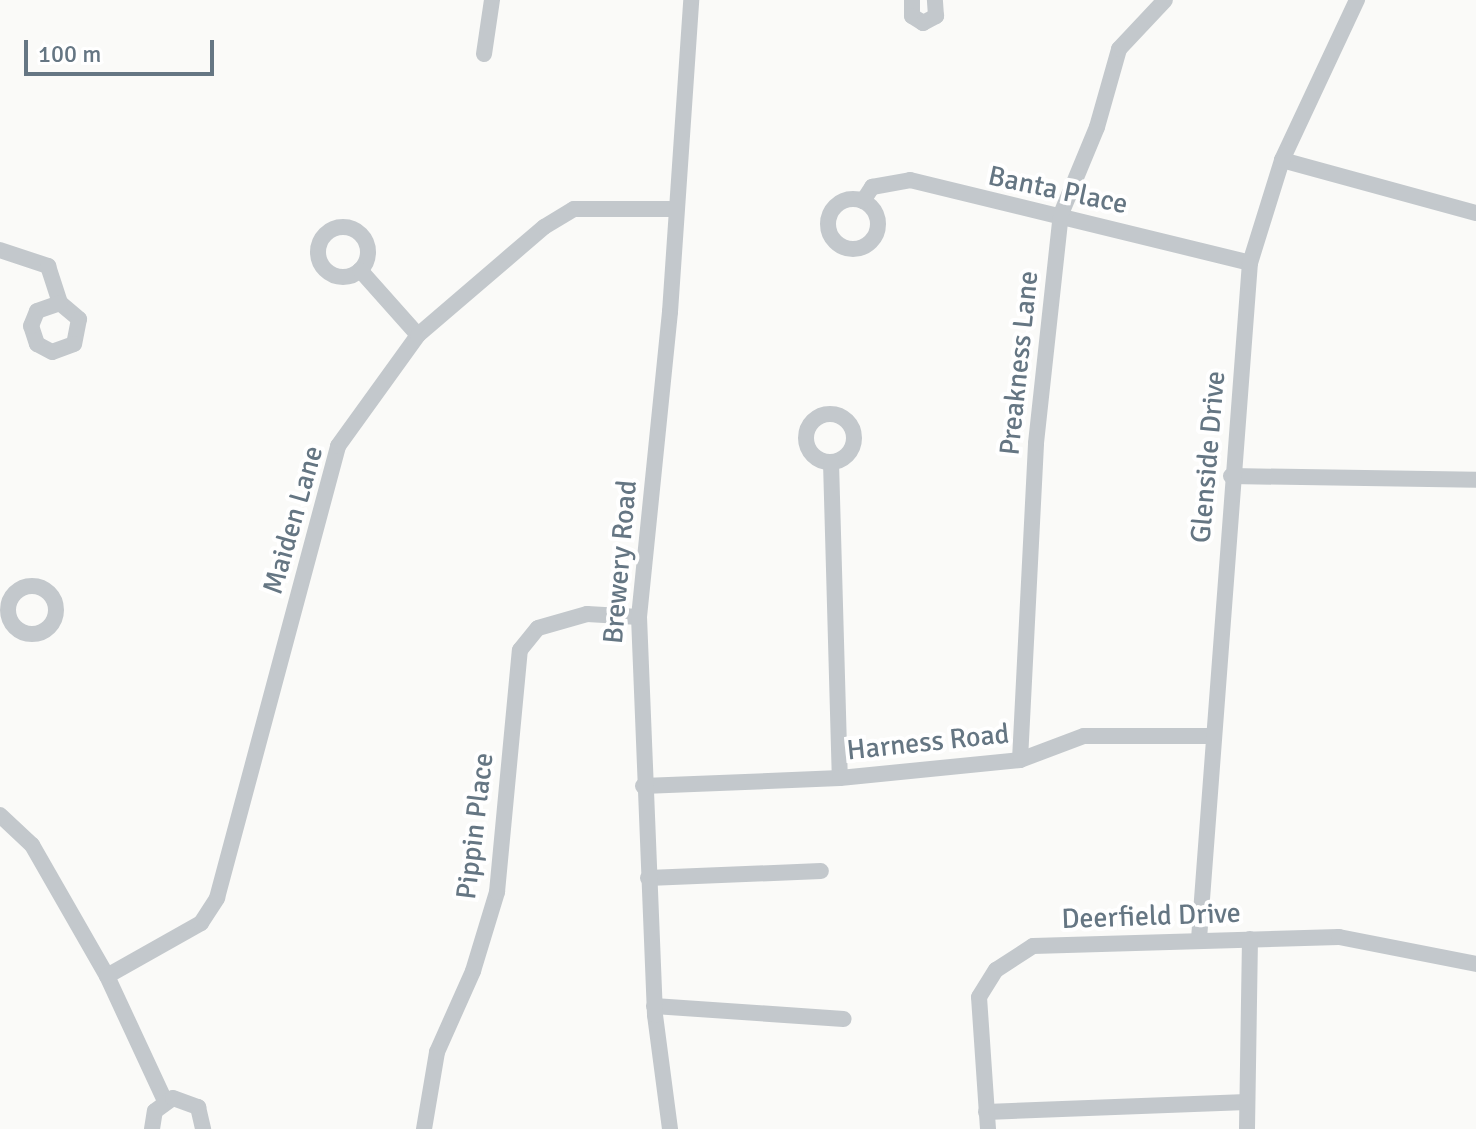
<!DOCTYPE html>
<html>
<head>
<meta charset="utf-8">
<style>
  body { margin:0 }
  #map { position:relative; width:1476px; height:1129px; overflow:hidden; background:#fafaf8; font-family:Signika,sans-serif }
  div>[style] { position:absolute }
  .minor>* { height:16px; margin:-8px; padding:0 8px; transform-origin:8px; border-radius:8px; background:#c3c8cc }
  .minor>.ring { margin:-8px; padding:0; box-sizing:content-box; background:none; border:16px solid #c3c8cc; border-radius:50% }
  span { translate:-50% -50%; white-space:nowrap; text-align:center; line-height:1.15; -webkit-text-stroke:8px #fff; paint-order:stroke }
  .street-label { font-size:28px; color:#657683 }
  .scale { position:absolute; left:24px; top:40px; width:190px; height:36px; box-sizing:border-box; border:4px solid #657683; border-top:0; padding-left:10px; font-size:24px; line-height:28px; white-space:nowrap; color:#657683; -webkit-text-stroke:6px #fff; paint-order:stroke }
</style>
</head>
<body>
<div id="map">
  <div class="minor">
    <i style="left:912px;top:0;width:16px;rotate:90deg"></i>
    <i style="left:912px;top:16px;width:13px;rotate:32deg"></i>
    <i style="left:923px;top:23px;width:15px;rotate:-28deg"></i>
    <i style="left:936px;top:16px;width:16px;rotate:-94deg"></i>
    <i style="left:484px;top:54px;width:55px;rotate:-81.6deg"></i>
    <i style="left:1282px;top:160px;width:201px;rotate:15.3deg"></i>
    <i class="ring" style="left:828px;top:199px;width:34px;height:34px"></i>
    <i style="left:863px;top:201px;width:17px;rotate:-57deg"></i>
    <i style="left:872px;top:187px;width:39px;rotate:-10deg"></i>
    <i style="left:910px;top:180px;width:350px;rotate:13.7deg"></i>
    <i class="ring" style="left:318px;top:227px;width:34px;height:34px"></i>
    <i style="left:0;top:250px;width:51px;rotate:18.4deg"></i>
    <i style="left:48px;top:266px;width:39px;rotate:72deg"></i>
    <i style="left:60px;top:303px;width:25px;rotate:40deg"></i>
    <i style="left:79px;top:319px;width:25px;rotate:101deg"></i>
    <i style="left:74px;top:344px;width:23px;rotate:160deg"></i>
    <i style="left:52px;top:352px;width:17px;rotate:-152deg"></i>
    <i style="left:37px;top:344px;width:19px;rotate:-108deg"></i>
    <i style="left:31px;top:326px;width:16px;rotate:-68deg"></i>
    <i style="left:37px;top:311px;width:24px;rotate:-19deg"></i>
    <i style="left:360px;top:270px;width:87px;rotate:48.3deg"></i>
    <i class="ring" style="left:806px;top:414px;width:32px;height:32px"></i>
    <i style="left:831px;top:462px;width:316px;rotate:88.4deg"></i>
    <i style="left:1231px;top:476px;width:245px;rotate:0.9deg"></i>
    <i class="ring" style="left:8px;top:586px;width:32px;height:32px"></i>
    <i style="left:1020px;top:760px;width:317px;rotate:-87.1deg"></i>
    <i style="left:1036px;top:443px;width:230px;rotate:-83.8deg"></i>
    <i style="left:1061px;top:214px;width:94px;rotate:-67.5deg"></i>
    <i style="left:1097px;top:127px;width:81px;rotate:-74.2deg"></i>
    <i style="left:1119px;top:49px;width:67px;rotate:-46.8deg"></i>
    <i style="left:643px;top:786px;width:197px;rotate:-2.3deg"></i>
    <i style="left:840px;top:778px;width:181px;rotate:-5.7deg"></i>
    <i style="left:1020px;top:760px;width:68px;rotate:-20.6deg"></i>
    <i style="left:1084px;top:736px;width:130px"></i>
    <i style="left:0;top:815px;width:44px;rotate:43.2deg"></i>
    <i style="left:32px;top:845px;width:151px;rotate:60.2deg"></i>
    <i style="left:107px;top:976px;width:138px;rotate:65.1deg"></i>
    <i style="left:648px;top:878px;width:173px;rotate:-2.3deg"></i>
    <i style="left:1199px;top:939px;width:678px;rotate:-85.69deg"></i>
    <i style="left:1250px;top:263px;width:108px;rotate:-72.7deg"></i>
    <i style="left:1282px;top:160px;width:177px;rotate:-64.9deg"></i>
    <i style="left:107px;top:976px;width:108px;rotate:-29.4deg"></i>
    <i style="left:201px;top:923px;width:30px;rotate:-57deg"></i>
    <i style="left:217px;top:898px;width:468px;rotate:-75deg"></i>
    <i style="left:338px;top:446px;width:137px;rotate:-54.2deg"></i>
    <i style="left:418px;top:335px;width:166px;rotate:-40.6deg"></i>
    <i style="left:544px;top:227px;width:35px;rotate:-31deg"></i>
    <i style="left:574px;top:209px;width:101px"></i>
    <i style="left:654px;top:1006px;width:190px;rotate:3.9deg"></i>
    <i style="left:986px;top:1112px;width:261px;rotate:-2.2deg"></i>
    <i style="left:152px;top:1129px;width:18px;rotate:-81deg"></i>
    <i style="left:155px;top:1111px;width:22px;rotate:-36deg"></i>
    <i style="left:173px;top:1098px;width:27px;rotate:20deg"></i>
    <i style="left:198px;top:1107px;width:23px;rotate:77deg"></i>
    <i style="left:424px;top:1129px;width:78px;rotate:-80.4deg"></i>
    <i style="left:437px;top:1052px;width:89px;rotate:-66deg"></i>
    <i style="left:473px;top:971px;width:83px;rotate:-73.1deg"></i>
    <i style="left:497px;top:892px;width:243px;rotate:-84.6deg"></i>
    <i style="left:520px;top:650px;width:28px;rotate:-51deg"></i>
    <i style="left:538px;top:628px;width:51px;rotate:-15.9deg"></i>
    <i style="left:587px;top:614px;width:52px;rotate:3.3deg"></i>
    <i style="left:670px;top:1129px;width:115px;rotate:-97.5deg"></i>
    <i style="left:655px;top:1015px;width:398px;rotate:-92.3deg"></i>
    <i style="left:639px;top:617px;width:307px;rotate:-84.2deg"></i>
    <i style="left:670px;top:312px;width:313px;rotate:-86.1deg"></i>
    <i style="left:988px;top:1129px;width:132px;rotate:-93.9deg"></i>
    <i style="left:979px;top:997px;width:32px;rotate:-58deg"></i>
    <i style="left:996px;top:970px;width:44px;rotate:-33deg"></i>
    <i style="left:1033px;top:946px;width:306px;rotate:-1.7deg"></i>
    <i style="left:1339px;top:937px;width:140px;rotate:11.1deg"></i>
    <i style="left:1247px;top:1129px;width:190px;rotate:-89.1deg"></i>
  </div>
  <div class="street-label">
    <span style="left:1058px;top:190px;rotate:12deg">Banta Place</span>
    <span style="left:1019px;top:363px;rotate:-84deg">Preakness Lane</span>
    <span style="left:1208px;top:457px;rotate:-85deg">Glenside Drive</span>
    <span style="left:293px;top:520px;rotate:-74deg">Maiden Lane</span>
    <span style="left:620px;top:562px;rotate:-85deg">Brewery Road</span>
    <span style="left:928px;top:742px;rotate:-6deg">Harness Road</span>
    <span style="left:475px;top:826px;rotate:-83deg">Pippin Place</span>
    <span style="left:1151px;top:916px;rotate:-2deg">Deerfield Drive</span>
  </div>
  <div class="scale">100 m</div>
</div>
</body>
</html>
